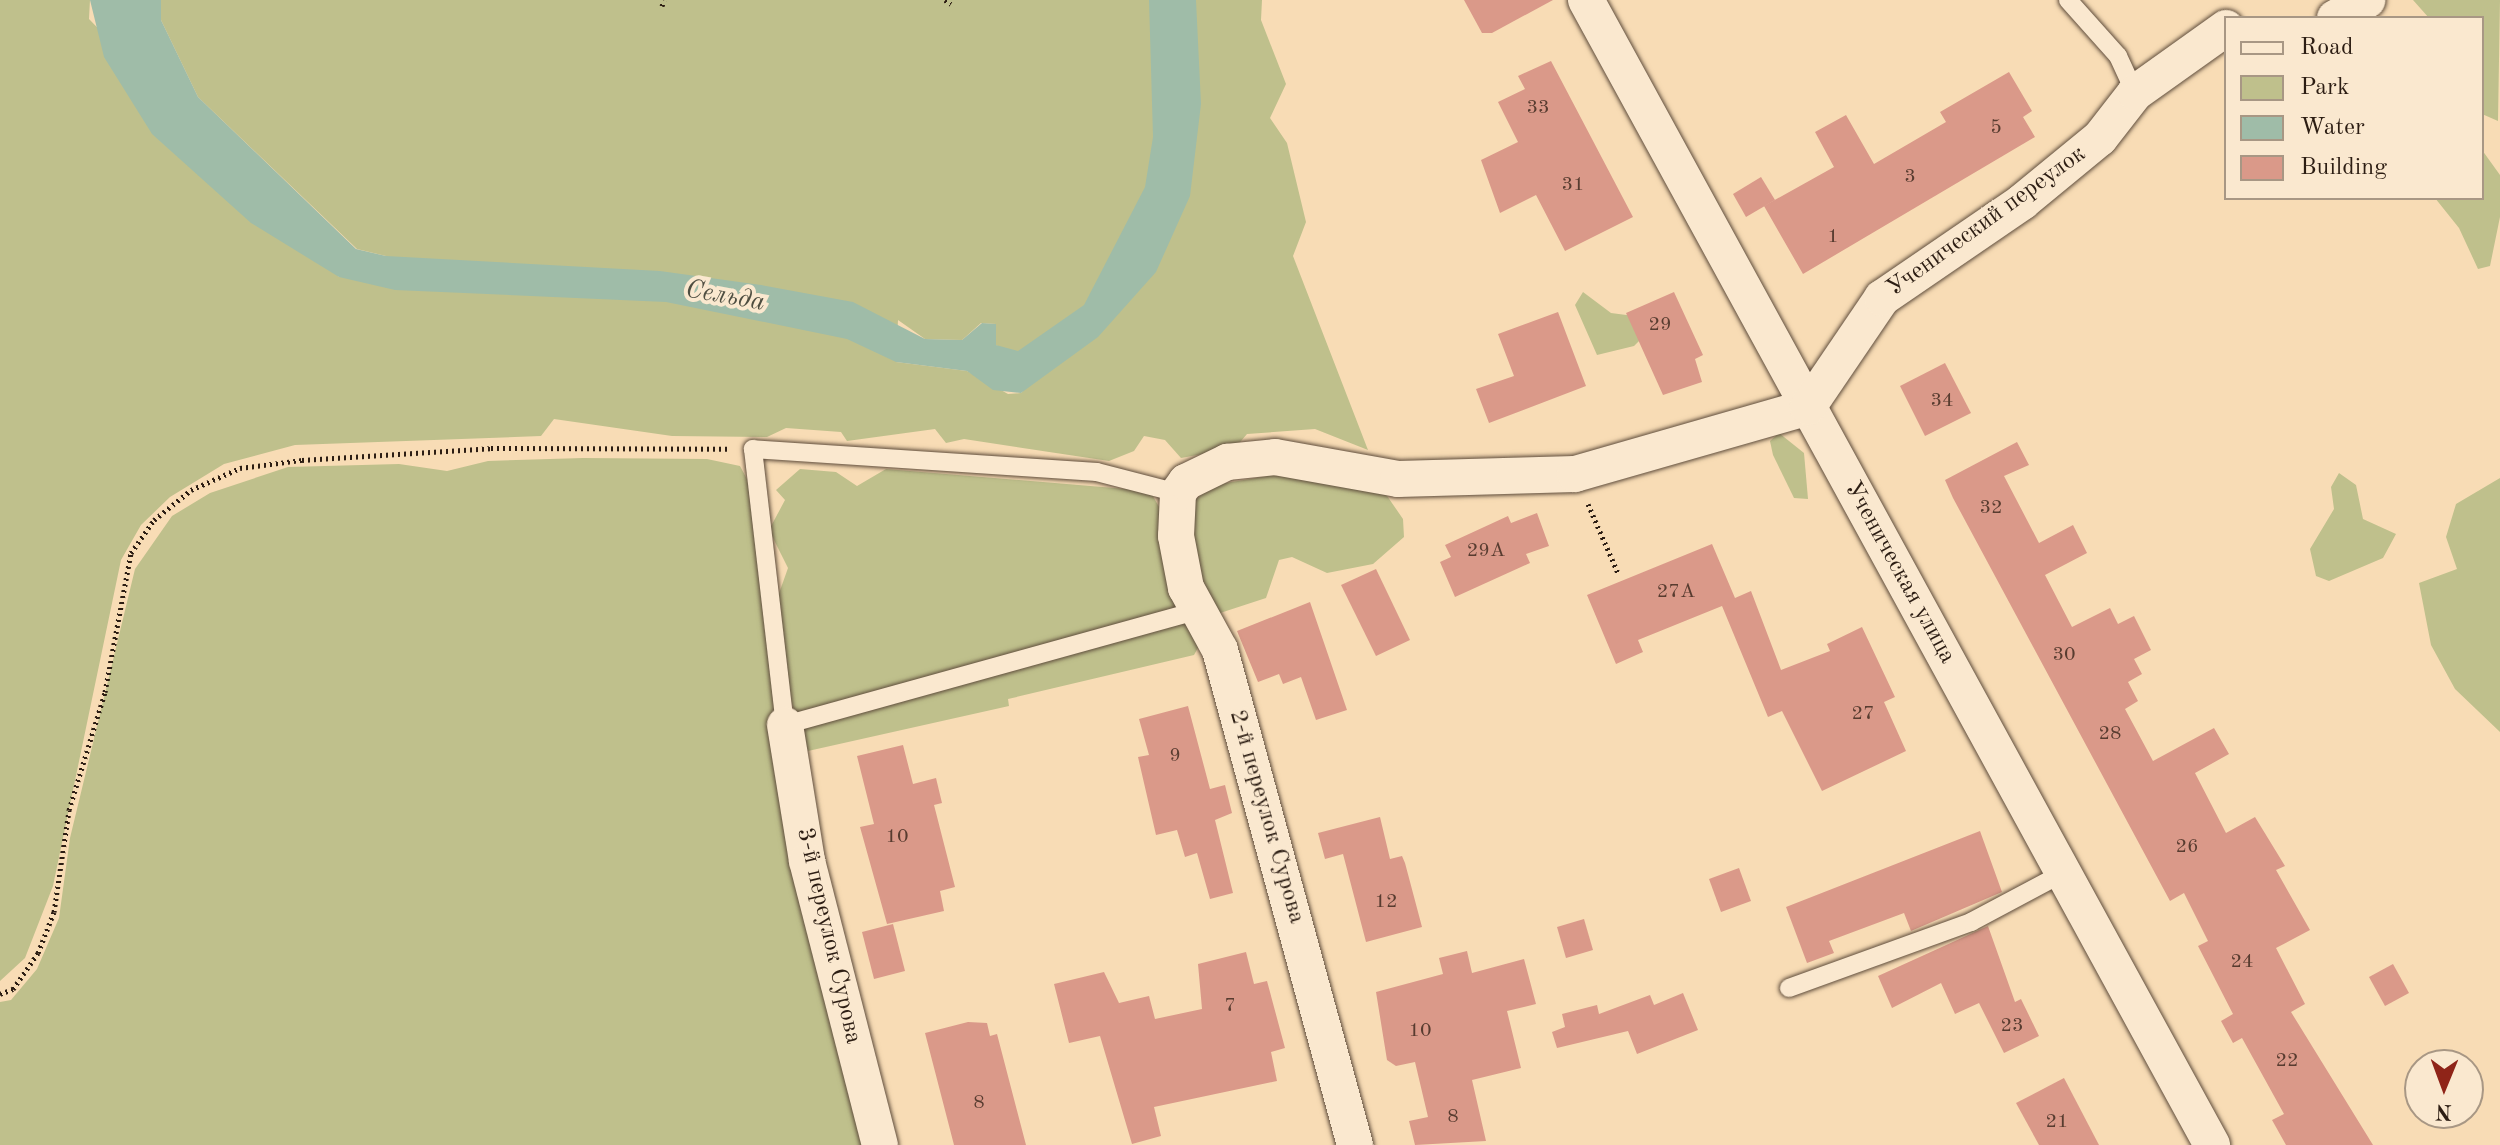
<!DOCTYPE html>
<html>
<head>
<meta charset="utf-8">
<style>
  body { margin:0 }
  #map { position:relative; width:2500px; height:1145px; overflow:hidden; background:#f8dcb5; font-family:"Old Standard TT",serif }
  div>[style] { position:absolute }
  .green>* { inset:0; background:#bfc08c }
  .water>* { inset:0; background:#9fbca8 }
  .building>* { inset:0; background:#da9989 }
  .path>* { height:5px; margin-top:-2.5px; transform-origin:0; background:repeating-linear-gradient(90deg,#2c1d13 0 2px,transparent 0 6px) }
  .roads { filter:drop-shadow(0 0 2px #5f4d3c) drop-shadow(0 0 2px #5f4d3c) }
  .lane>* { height:18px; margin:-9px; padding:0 9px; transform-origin:9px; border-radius:9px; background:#fae8cf }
  .street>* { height:36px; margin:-18px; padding:0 18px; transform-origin:18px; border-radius:18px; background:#fae8cf }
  span { translate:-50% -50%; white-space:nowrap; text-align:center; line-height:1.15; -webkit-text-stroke:8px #fae8cf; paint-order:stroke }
  .number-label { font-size:20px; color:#583c30 }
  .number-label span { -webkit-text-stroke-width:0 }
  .street-label { font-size:24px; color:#2c1d13 }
  .water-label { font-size:26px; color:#4e4d40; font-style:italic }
  .legend { position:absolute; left:2224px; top:16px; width:260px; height:184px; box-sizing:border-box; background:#fae8cf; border:2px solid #a89784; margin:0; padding:10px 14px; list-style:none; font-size:24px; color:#2c1d13 }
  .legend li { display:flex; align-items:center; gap:16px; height:40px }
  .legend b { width:40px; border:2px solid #a89784 }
  .north { position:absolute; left:2404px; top:1049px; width:80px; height:80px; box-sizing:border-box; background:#fae8cf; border:2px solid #a89784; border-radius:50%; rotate:181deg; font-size:22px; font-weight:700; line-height:32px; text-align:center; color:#2c1d13 }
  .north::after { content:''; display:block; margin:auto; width:28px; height:36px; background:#8f2418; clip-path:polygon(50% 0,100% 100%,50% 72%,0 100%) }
</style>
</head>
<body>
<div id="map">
  <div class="green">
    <i style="clip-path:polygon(evenodd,0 0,90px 0,89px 19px,339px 277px,386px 256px,357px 249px,198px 97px,161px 20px,161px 0,1262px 0,1261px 20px,1286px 84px,1270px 118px,1287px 143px,1306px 222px,1293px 256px,1368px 450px,1315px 429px,1247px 434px,1235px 448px,1181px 458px,1165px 440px,1144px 436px,1134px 451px,1109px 461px,964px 439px,946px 443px,935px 429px,847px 441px,841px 432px,786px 428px,767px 437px,672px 436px,554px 419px,541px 436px,295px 445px,224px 464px,170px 497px,141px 525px,121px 560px,53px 886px,25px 958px,0 981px,0 0,898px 320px,925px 339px,962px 340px,981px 323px,996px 324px,996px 345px,1044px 371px,1021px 393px,1008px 394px,967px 371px,896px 362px,898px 320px)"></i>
    <i style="clip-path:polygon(2413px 0,2500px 0,2498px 121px,2482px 114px,2482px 18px,2429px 18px)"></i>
    <i style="clip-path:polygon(2482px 150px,2500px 175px,2500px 217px,2490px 266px,2478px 269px,2459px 228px,2435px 198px,2482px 198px)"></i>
    <i style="clip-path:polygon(1583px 292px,1611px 313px,1634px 316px,1641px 339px,1634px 346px,1597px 355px,1575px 305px)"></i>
    <i style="clip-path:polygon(1779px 433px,1804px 453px,1808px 499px,1794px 498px,1773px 455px,1770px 441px)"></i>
    <i style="clip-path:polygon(583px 458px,707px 459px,740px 466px,749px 483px,876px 1145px,0 1145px,0 1002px,11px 1000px,37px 969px,59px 918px,70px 838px,135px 569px,172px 516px,210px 493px,288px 467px,399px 464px,447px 471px,488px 461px)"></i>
    <i style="clip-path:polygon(800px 469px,836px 472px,857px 486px,886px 469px,1150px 491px,1162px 512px,1176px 606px,1199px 646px,1194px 655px,1008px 699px,1009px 706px,808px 751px,789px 695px,777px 599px,788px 568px,769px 530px,785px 500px,776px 490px)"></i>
    <i style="clip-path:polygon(2339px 473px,2356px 485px,2363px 519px,2396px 534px,2383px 558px,2329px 581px,2316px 576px,2310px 549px,2334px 509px,2331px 487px)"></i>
    <i style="clip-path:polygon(1273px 475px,1383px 490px,1403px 519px,1404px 537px,1373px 564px,1327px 573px,1292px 557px,1279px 560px,1266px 598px,1214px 615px,1183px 524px,1191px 503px,1214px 485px)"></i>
    <i style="clip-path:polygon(2500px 478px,2500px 732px,2455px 689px,2431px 645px,2419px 583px,2457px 569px,2446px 537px,2456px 504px)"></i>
  </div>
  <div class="water">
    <i style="clip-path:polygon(90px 0,161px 0,161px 20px,198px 97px,356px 249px,386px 256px,660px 271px,761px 285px,853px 302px,925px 339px,962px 340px,982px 323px,996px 324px,996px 345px,1018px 351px,1084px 305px,1145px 187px,1153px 137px,1149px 0,1196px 0,1201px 104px,1190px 196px,1156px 272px,1098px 337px,1021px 393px,993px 390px,967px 371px,896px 362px,847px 339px,666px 302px,395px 290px,339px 277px,251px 223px,152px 134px,104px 57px)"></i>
  </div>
  <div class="building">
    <i style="clip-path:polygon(1464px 0,1553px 0,1492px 33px,1482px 33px)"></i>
    <i style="clip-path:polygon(1551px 61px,1633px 217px,1565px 251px,1536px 195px,1500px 213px,1481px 160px,1518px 142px,1498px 102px,1525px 89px,1518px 76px)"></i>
    <i style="clip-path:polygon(2009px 72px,2032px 111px,2023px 117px,2035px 137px,1803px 274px,1764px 206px,1834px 167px,1815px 132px,1846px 115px,1874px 164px,1946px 122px,1940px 112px)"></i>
    <i style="clip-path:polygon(1761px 177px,1775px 200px,1746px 217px,1733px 194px)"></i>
    <i style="clip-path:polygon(1674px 292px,1703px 355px,1695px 359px,1702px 382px,1663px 395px,1626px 313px)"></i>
    <i style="clip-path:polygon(1558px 312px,1586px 386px,1489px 423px,1476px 389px,1514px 376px,1498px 334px)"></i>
    <i style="clip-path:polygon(1945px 363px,1971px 413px,1925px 436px,1900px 386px)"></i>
    <i style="clip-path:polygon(2017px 442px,2029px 465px,2004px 476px,2039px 543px,2073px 525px,2087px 553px,2045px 575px,2072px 627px,2110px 608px,2118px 624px,2134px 616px,2151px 650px,2134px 659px,2142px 674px,2128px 682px,2138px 701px,2125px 709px,2153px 761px,2214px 728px,2229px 754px,2195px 773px,2226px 833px,2255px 817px,2285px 866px,2276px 870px,2310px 930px,2276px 948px,2305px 1004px,2291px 1012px,2373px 1145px,2286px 1145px,2272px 1120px,2284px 1114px,2242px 1038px,2233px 1043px,2221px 1021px,2233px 1014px,2198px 946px,2208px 941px,2184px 893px,2170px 901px,1953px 498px,1945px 480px)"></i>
    <i style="clip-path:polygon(1537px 513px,1549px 546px,1526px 554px,1530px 563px,1455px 597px,1440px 562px,1451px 557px,1445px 545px,1508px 516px,1511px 523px)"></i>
    <i style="clip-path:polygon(1712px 544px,1735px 598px,1751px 591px,1781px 670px,1830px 651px,1827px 644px,1862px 627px,1895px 697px,1884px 702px,1906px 751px,1822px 791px,1782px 711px,1768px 717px,1722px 606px,1638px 640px,1643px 652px,1616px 664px,1587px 595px)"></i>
    <i style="clip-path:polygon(1376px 569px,1410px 640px,1376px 656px,1341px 585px)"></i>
    <i style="clip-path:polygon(1310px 602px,1347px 710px,1316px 720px,1301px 677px,1283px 684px,1279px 674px,1258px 682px,1237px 631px)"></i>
    <i style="clip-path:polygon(1188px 706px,1210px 789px,1225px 785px,1232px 813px,1215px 820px,1233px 893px,1210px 899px,1197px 853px,1185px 857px,1177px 830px,1156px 835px,1138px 757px,1149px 755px,1139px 719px)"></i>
    <i style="clip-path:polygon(903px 745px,913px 784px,936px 778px,942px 803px,934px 805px,955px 887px,940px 891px,944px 911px,887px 924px,860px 827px,874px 824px,857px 756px)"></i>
    <i style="clip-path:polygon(1380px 817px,1390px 859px,1402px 856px,1405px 863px,1422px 927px,1366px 942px,1343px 854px,1325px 859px,1318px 833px)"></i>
    <i style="clip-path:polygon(1980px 831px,2002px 892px,1911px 931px,1904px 913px,1829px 941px,1834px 953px,1807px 963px,1786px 907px)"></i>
    <i style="clip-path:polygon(1739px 868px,1751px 901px,1721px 912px,1709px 879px)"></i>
    <i style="clip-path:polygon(1584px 919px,1593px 950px,1566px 958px,1557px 927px)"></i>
    <i style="clip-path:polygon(893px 924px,905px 971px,874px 979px,862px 932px)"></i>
    <i style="clip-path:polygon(1988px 926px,2015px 1002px,2021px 999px,2039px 1036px,2004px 1053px,1979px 1003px,1955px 1014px,1941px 983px,1892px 1008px,1878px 976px)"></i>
    <i style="clip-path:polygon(1467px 951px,1472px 973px,1524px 959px,1536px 1004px,1507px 1011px,1521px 1068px,1472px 1080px,1486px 1141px,1415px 1145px,1409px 1121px,1428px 1117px,1415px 1062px,1396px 1066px,1387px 1060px,1376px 992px,1443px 974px,1439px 958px)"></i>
    <i style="clip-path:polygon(1246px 952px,1254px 984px,1267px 981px,1285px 1048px,1271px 1052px,1277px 1081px,1154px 1107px,1161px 1136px,1132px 1144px,1100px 1036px,1069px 1043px,1054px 984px,1104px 972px,1119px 1003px,1149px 996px,1155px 1019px,1202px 1009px,1198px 964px)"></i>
    <i style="clip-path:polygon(2393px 964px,2409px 993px,2385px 1006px,2369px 977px)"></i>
    <i style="clip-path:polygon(1683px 993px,1698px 1030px,1637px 1054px,1628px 1031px,1557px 1048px,1552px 1032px,1565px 1027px,1562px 1014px,1597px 1005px,1599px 1014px,1650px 995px,1654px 1005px)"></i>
    <i style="clip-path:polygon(968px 1022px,987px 1023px,990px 1036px,997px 1034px,1026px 1145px,954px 1145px,925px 1033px)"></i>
    <i style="clip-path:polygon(2064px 1078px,2099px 1145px,2039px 1145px,2016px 1103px)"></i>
  </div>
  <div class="path">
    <i style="left:945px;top:0;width:7px;rotate:34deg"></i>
    <i style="left:662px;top:6px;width:6px;rotate:-72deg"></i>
    <i style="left:1588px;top:504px;width:75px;rotate:66.5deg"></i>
    <i style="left:0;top:994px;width:14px;rotate:-21deg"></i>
    <i style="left:13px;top:989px;width:44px;rotate:-55.2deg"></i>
    <i style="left:38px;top:953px;width:44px;rotate:-68.7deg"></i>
    <i style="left:54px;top:912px;width:103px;rotate:-81.6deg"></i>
    <i style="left:69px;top:810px;width:123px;rotate:-73deg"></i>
    <i style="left:105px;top:692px;width:141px;rotate:-79.4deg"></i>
    <i style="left:131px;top:553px;width:40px;rotate:-55.1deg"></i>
    <i style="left:154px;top:520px;width:48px;rotate:-39deg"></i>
    <i style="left:191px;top:490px;width:54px;rotate:-24.2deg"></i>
    <i style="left:240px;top:468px;width:63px;rotate:-7.4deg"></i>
    <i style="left:302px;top:460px;width:189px;rotate:-3.6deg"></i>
    <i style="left:491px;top:448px;width:237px;rotate:0.2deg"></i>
  </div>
  <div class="roads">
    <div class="lane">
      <i style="left:2068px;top:0;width:75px;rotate:48.2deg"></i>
      <i style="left:2118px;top:56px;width:41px;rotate:65.3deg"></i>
      <i style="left:1178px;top:493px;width:84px;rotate:-165.5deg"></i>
      <i style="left:1097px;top:472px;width:345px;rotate:-176.2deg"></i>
      <i style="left:753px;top:449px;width:278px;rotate:83.4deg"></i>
      <i style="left:785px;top:725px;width:430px;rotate:-15.5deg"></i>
      <i style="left:1789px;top:988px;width:194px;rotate:-19.9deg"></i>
      <i style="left:1971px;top:922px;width:104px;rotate:-28deg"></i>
    </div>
    <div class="street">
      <i style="left:1586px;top:0;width:1305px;rotate:61.33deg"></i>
      <i style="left:2335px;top:18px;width:37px;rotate:-29deg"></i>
      <i style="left:785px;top:725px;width:138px;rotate:80.8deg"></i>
      <i style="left:807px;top:861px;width:293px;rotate:75.6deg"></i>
      <i style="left:1355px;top:1145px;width:513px;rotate:-105.26deg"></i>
      <i style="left:1220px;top:650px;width:71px;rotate:-118.7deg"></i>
      <i style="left:1186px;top:588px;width:53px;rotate:-100.9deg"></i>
      <i style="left:1176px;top:536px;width:43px;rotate:-87.3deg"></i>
      <i style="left:1178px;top:493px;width:14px;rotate:-54deg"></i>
      <i style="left:1186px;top:482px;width:46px;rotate:-26deg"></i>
      <i style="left:1227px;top:462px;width:48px;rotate:-5.9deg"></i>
      <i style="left:1275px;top:457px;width:125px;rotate:10.1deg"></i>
      <i style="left:1398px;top:479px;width:177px;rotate:-1.6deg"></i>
      <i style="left:1575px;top:474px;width:242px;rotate:-16deg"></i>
      <i style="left:1808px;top:407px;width:132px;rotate:-55.8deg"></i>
      <i style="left:1882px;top:298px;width:170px;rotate:-34.4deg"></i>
      <i style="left:2022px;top:202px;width:101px;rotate:-39.4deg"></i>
      <i style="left:2100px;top:138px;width:57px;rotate:-52.1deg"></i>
      <i style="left:2135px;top:93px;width:112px;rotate:-35.5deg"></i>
    </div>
  </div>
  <div class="number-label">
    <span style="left:1538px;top:108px">33</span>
    <span style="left:1996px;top:128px">5</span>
    <span style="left:1910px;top:177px">3</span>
    <span style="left:1573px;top:185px">31</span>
    <span style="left:1833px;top:237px">1</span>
    <span style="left:1660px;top:325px">29</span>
    <span style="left:1942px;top:401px">34</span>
    <span style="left:1991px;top:508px">32</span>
    <span style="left:1486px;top:551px">29А</span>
    <span style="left:1676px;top:592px">27А</span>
    <span style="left:2064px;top:655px">30</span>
    <span style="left:1863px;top:714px">27</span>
    <span style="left:2110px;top:734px">28</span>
    <span style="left:1175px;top:756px">9</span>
    <span style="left:897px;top:837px">10</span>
    <span style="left:2187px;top:847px">26</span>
    <span style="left:1386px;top:902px">12</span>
    <span style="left:2242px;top:962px">24</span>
    <span style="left:1230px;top:1006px">7</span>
    <span style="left:2012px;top:1026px">23</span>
    <span style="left:1420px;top:1031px">10</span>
    <span style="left:2287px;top:1061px">22</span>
    <span style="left:979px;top:1103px">8</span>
    <span style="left:1453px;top:1117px">8</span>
    <span style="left:2057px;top:1122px">21</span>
  </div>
  <div class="street-label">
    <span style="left:1987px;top:222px;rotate:-36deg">Ученический переулок</span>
    <span style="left:1899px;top:573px;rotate:61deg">Ученическая улица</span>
    <span style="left:1266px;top:817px;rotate:74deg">2-й переулок Сурова</span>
    <span style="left:828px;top:936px;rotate:77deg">3-й переулок Сурова</span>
  </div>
  <div class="water-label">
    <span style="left:725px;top:297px;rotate:10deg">Сельда</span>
  </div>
  <ul class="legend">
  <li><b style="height:10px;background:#fae8cf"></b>Road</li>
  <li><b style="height:22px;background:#bfc08c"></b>Park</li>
  <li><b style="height:22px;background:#9fbca8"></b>Water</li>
  <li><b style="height:22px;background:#da9989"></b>Building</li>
  </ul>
  <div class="north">N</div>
</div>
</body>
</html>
